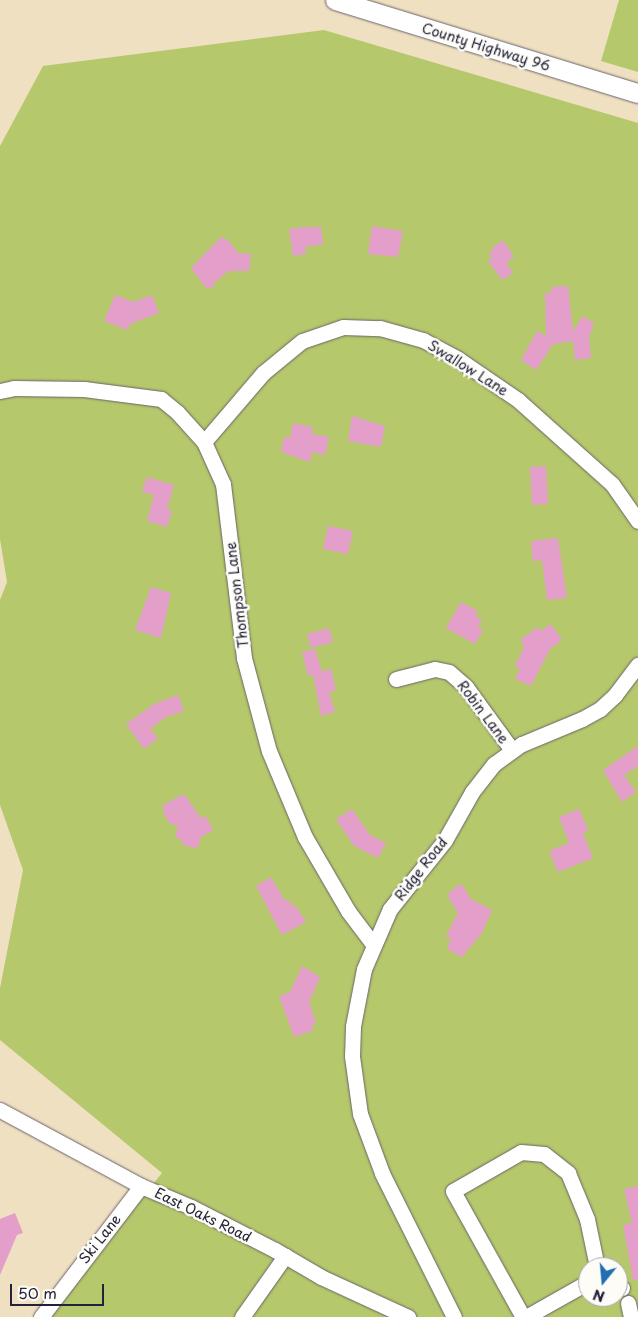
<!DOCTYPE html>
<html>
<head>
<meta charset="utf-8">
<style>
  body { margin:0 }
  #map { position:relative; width:638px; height:1317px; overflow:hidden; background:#f0e0c2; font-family:"Playpen Sans",sans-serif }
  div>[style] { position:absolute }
  .green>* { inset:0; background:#b5c86b }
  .building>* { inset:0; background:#e39fca }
  .roads { filter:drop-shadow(0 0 1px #6a646a) drop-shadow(0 0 1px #6a646a) }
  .minor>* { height:15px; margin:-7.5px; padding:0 7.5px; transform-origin:7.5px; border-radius:7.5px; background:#fff }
  .major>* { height:19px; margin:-9.5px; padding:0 9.5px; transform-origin:9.5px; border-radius:9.5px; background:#fff }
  span { translate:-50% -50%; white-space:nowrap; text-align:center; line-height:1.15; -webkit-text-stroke:5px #fdfcf7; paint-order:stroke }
  .street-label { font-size:14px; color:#22223b }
  .north { position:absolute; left:578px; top:1257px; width:50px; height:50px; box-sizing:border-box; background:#fdfcf7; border:1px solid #a5a5ac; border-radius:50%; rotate:197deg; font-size:14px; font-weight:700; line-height:20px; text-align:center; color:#22223b }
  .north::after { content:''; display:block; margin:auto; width:18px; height:22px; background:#1f6fb2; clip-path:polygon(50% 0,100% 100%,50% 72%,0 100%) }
  .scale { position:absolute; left:10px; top:1284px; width:94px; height:22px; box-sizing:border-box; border:2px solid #22223b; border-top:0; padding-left:6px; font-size:15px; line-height:18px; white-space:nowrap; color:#22223b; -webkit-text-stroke:4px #fdfcf7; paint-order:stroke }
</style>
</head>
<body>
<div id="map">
  <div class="green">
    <i style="clip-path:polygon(619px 0,638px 0,638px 72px,601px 61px)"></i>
    <i style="clip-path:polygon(evenodd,324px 30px,638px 123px,638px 1317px,46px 1317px,162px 1173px,0 1040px,0 988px,23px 870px,0 805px,0 600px,7px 582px,0 539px,0 146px,43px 66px,324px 30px,588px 1267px,618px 1267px,618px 1297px,588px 1297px,588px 1267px)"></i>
  </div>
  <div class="building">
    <i style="clip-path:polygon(372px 226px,403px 231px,398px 257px,368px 254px)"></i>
    <i style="clip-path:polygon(303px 227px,321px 227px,323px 244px,305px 247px,306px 254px,293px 256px,289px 229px)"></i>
    <i style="clip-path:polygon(221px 237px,229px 241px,238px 253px,251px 254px,249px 271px,228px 271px,214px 283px,214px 287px,206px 288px,191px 268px)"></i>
    <i style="clip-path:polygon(503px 240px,514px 257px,506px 262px,513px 273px,502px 280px,488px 261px,492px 258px,489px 253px,493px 250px,492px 248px)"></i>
    <i style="clip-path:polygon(568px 286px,573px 331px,583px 316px,594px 323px,589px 337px,591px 358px,575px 360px,573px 341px,553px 344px,536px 370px,521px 360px,537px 331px,546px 336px,545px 293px,552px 292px,551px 287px)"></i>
    <i style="clip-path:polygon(115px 295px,133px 302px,152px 295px,159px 313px,130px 324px,128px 330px,104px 321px)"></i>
    <i style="clip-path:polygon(352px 416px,385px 426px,381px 447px,348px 441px)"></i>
    <i style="clip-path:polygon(293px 423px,313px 427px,312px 434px,329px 437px,325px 455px,312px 452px,310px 462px,281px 452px,284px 437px,290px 438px)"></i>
    <i style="clip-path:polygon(546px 466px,548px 504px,532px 505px,530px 467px)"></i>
    <i style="clip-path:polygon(147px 477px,174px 485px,167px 509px,172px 511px,167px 527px,147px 521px,154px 495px,142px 492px)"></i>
    <i style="clip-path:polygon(328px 526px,353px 531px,348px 554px,323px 549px)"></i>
    <i style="clip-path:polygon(558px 538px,567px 598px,547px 600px,542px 560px,533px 561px,531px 541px)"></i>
    <i style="clip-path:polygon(151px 587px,171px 593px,161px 638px,135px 630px)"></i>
    <i style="clip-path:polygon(461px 602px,478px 611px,475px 616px,482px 619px,478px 626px,483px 630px,475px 644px,446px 628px)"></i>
    <i style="clip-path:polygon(551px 624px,562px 640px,550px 649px,531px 686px,515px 679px,520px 668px,515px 666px,524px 647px,521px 639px,538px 627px,541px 631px)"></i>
    <i style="clip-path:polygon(329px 628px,333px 642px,311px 648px,307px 634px)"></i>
    <i style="clip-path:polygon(315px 649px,322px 672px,308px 676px,302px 652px)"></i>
    <i style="clip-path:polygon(331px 669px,336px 690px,329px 692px,335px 712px,321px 716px,313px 674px)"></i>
    <i style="clip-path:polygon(178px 695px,184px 711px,166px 717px,150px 729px,158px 738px,144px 749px,126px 724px,154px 704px)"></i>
    <i style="clip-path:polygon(638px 746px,638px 766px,624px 775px,636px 792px,622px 802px,603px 770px)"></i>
    <i style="clip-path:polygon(184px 794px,201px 818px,206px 816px,213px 830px,201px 837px,197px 849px,181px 844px,183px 840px,175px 838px,178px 826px,169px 823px,164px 814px,163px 805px)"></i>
    <i style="clip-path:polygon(352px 809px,370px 835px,386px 843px,378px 858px,354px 846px,336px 819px)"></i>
    <i style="clip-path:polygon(579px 809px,588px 830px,583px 833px,593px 858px,558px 872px,549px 851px,569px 843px,559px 817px)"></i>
    <i style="clip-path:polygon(271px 877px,285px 901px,288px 899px,292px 906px,295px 905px,306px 922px,282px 935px,256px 886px)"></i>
    <i style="clip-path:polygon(458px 885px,462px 885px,471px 899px,492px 910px,482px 933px,462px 957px,447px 949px,451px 938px,446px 936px,458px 913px,447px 895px)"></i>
    <i style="clip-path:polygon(302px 966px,320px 977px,309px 1002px,316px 1023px,312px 1024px,314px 1030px,294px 1037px,279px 996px,290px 992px)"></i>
    <i style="clip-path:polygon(638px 1186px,638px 1280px,633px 1280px,623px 1225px,632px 1223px,624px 1189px)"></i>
    <i style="clip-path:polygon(15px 1213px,23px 1233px,17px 1235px,0 1275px,0 1219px)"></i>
  </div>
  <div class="roads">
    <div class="minor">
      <i style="left:0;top:391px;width:14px;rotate:-12deg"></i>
      <i style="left:14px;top:388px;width:70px;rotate:0.8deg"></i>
      <i style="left:84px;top:389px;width:78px;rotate:7.4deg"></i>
      <i style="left:161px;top:399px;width:21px;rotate:39deg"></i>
      <i style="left:177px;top:412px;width:40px;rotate:48deg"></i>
      <i style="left:204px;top:442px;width:46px;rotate:65.7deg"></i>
      <i style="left:223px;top:484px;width:175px;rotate:83.1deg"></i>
      <i style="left:244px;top:658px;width:96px;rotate:75deg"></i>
      <i style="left:269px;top:751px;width:93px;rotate:67.3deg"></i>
      <i style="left:305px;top:837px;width:86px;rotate:59.8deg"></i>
      <i style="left:348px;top:911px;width:41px;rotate:52.9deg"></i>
      <i style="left:204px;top:442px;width:91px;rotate:-49.5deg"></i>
      <i style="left:263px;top:373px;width:50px;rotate:-39.4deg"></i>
      <i style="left:302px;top:341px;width:43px;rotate:-18.9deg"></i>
      <i style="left:343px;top:327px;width:37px;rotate:2deg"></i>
      <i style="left:380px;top:328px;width:45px;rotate:15.6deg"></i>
      <i style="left:423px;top:340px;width:40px;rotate:28deg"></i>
      <i style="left:458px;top:359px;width:73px;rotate:34.3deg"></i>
      <i style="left:518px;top:400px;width:126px;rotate:41.8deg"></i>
      <i style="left:612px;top:484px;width:45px;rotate:54.9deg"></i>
      <i style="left:396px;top:679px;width:40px;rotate:-14.4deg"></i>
      <i style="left:435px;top:669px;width:14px;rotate:12deg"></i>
      <i style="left:449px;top:672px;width:23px;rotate:41deg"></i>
      <i style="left:466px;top:687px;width:78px;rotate:53.9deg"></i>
      <i style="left:0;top:1110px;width:160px;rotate:28.3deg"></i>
      <i style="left:141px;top:1186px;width:54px;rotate:22.8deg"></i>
      <i style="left:191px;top:1207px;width:94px;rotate:27.1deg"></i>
      <i style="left:275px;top:1250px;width:53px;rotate:30.4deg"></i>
      <i style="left:321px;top:1277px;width:96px;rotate:24.7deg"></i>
      <i style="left:618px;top:1285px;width:5px;rotate:37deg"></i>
      <i style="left:628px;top:1303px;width:14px;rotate:78deg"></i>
      <i style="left:41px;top:1317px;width:165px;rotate:-52.6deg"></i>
      <i style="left:242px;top:1317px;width:75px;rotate:-54.8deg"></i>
      <i style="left:454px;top:1317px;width:161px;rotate:-116.6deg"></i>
      <i style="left:382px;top:1173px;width:63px;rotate:-110.4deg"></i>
      <i style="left:360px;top:1114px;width:59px;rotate:-97.9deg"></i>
      <i style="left:352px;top:1056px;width:30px;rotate:-88deg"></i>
      <i style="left:353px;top:1026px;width:58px;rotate:-79.1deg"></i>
      <i style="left:364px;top:969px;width:65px;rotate:-66.6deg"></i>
      <i style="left:390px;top:909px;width:88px;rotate:-51.4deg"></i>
      <i style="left:445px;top:840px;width:55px;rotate:-60.6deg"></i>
      <i style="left:472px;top:792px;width:36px;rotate:-52deg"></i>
      <i style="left:494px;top:764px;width:34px;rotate:-36deg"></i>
      <i style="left:522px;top:744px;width:65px;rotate:-22.6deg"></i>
      <i style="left:582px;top:719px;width:21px;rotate:-29deg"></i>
      <i style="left:600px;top:709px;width:21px;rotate:-43deg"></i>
      <i style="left:615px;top:695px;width:38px;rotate:-53deg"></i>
      <i style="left:523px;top:1317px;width:144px;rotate:-119.1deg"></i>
      <i style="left:453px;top:1191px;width:78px;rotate:-29.8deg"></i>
      <i style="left:521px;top:1152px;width:23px;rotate:5deg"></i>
      <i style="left:544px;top:1154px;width:31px;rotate:38deg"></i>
      <i style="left:568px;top:1173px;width:50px;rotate:67.6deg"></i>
      <i style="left:587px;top:1219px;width:49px;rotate:78.2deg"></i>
      <i style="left:526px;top:1317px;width:71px;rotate:-29.4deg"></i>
    </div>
    <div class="major">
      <i style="left:335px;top:0;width:317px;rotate:17.1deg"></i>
    </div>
  </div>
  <div class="street-label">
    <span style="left:486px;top:47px;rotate:17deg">County Highway 96</span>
    <span style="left:468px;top:368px;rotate:32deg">Swallow Lane</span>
    <span style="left:237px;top:595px;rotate:-97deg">Thompson Lane</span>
    <span style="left:483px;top:712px;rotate:53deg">Robin Lane</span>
    <span style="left:421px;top:869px;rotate:-52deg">Ridge Road</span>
    <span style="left:203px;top:1215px;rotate:26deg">East Oaks Road</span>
    <span style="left:100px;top:1239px;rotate:-52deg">Ski Lane</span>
  </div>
  <div class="north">N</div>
  <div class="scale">50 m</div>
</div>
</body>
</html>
